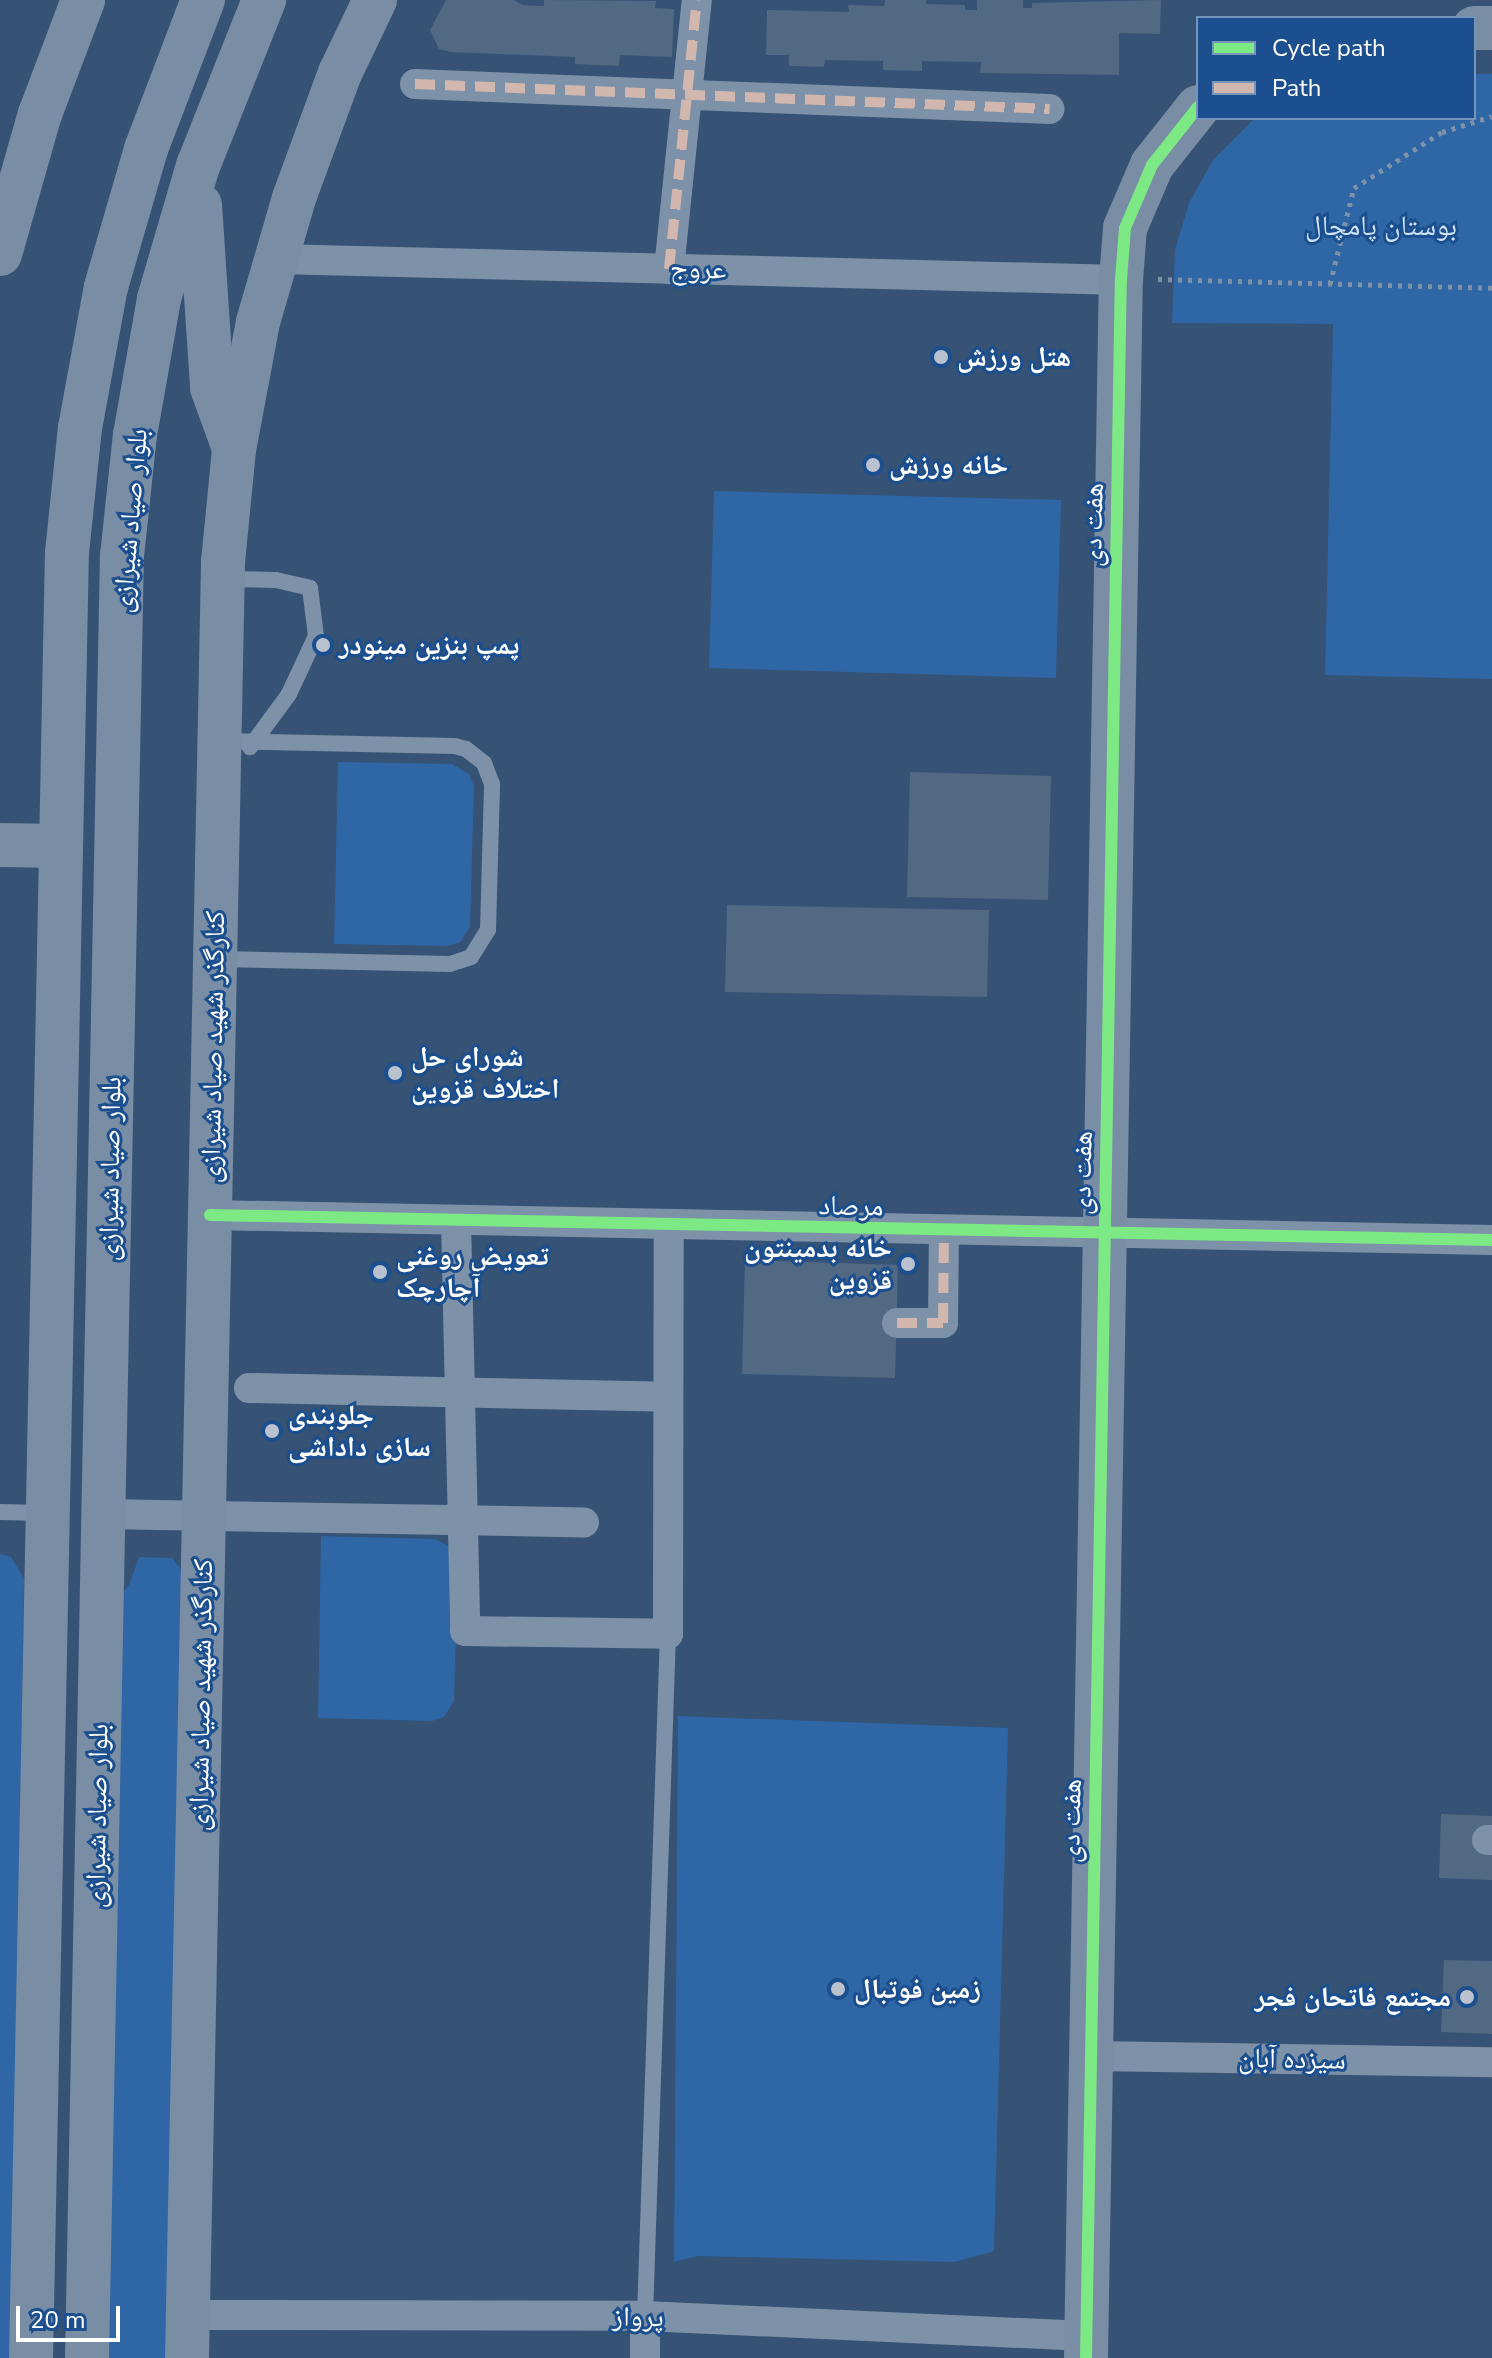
<!DOCTYPE html>
<html>
<head>
<meta charset="utf-8">
<style>
  body { margin:0 }
  #map { position:relative; width:1492px; height:2358px; overflow:hidden; background:#365274; font-family:"Nunito Sans","Noto Naskh Arabic",sans-serif }
  div>[style] { position:absolute }
  .green>* { inset:0; background:#2f66a5 }
  .building>* { inset:0; background:#526984 }
  .path>* { height:5px; margin-top:-2.5px; transform-origin:0; background:repeating-linear-gradient(90deg,#7d92a8 0 4px,transparent 0 10px) }
  .lane>* { height:16px; margin:-8px; padding:0 8px; transform-origin:8px; border-radius:8px; background:#7d92a8 }
  .street>* { height:30px; margin:-15px; padding:0 15px; transform-origin:15px; border-radius:15px; background:#7d92a8 }
  .secondary>* { height:44px; margin:-22px; padding:0 22px; transform-origin:22px; border-radius:22px; background:#798da4 }
  .quiet>* { height:10px; margin-top:-5px; transform-origin:0; background:repeating-linear-gradient(90deg,#d1b7ad 0 20px,transparent 0 30px) }
  .cycleway>* { height:12px; margin:-6px; padding:0 6px; transform-origin:6px; border-radius:6px; background:#7ce984 }
  .dots>* { width:22px; height:22px; translate:-50% -50%; box-sizing:border-box; border:4px solid #1b4f8f; border-radius:50% }
  span { translate:-50% -50%; white-space:nowrap; text-align:center; line-height:1.15; -webkit-text-stroke:6px #1b4f8f; paint-order:stroke }
  .park-label { font-size:28px; color:#cfe3fa }
  .street-label { font-size:28px; color:#fff }
  .poi-label { font-size:28px; color:#fff; font-weight:700 }
  .left { translate:0 -50%; text-align:left }
  .right { translate:-100% -50%; text-align:right }
  .legend { position:absolute; left:1196px; top:16px; width:280px; height:104px; box-sizing:border-box; background:#1b4f8f; border:2px solid #7695bc; margin:0; padding:10px 14px; list-style:none; font-size:24px; color:#fff }
  .legend li { display:flex; align-items:center; gap:16px; height:40px }
  .legend b { width:40px; border:2px solid #7695bc }
  .scale { position:absolute; left:16px; top:2306px; width:104px; height:36px; box-sizing:border-box; border:4px solid #fff; border-top:0; padding-left:10px; font-size:24px; line-height:28px; white-space:nowrap; color:#fff; -webkit-text-stroke:6px #1b4f8f; paint-order:stroke }
</style>
</head>
<body>
<div id="map">
  <div class="green">
    <i style="clip-path:polygon(1474px 74px,1492px 74px,1492px 679px,1325px 675px,1333px 324px,1172px 323px,1175px 250px,1189px 203px,1213px 160px,1255px 118px,1474px 118px)"></i>
    <i style="clip-path:polygon(714px 491px,1061px 500px,1056px 678px,709px 668px)"></i>
    <i style="clip-path:polygon(338px 762px,452px 764px,469px 774px,474px 786px,470px 927px,460px 942px,448px 946px,334px 944px)"></i>
    <i style="clip-path:polygon(321px 1536px,435px 1539px,452px 1548px,458px 1561px,454px 1701px,444px 1717px,432px 1721px,318px 1718px)"></i>
    <i style="clip-path:polygon(0 1554px,11px 1557px,24px 1578px,12px 2358px,0 2358px)"></i>
    <i style="clip-path:polygon(139px 1557px,172px 1558px,183px 1572px,171px 2358px,103px 2358px,118px 1599px,129px 1585px)"></i>
    <i style="clip-path:polygon(678px 1716px,1008px 1728px,994px 2251px,955px 2262px,698px 2256px,674px 2262px)"></i>
  </div>
  <div class="building">
    <i style="clip-path:polygon(446px 0,514px 0,522px 5px,544px 6px,544px 0,656px 1px,655px 8px,674px 9px,672px 57px,620px 55px,619px 66px,575px 64px,575px 57px,451px 52px,439px 49px,430px 30px)"></i>
    <i style="clip-path:polygon(885px 0,926px 0,926px 4px,965px 5px,965px 10px,977px 10px,977px 0,1023px 0,1023px 8px,1032px 8px,1032px 3px,1161px 0,1160px 34px,1119px 33px,1119px 75px,980px 73px,981px 62px,922px 61px,922px 71px,883px 70px,883px 61px,825px 60px,824px 67px,789px 66px,789px 55px,766px 55px,767px 10px,849px 12px,848px 5px,884px 6px)"></i>
    <i style="clip-path:polygon(910px 772px,1051px 776px,1048px 900px,907px 897px)"></i>
    <i style="clip-path:polygon(727px 905px,989px 910px,987px 997px,725px 992px)"></i>
    <i style="clip-path:polygon(745px 1260px,898px 1265px,895px 1378px,742px 1374px)"></i>
    <i style="clip-path:polygon(1441px 1814px,1492px 1816px,1492px 1880px,1439px 1878px)"></i>
    <i style="clip-path:polygon(1444px 1960px,1492px 1961px,1492px 2034px,1441px 2032px)"></i>
  </div>
  <div class="path">
    <i style="left:1158px;top:279px;width:334px;rotate:1.5deg"></i>
    <i style="left:1330px;top:284px;width:99px;rotate:-76deg"></i>
    <i style="left:1354px;top:188px;width:104px;rotate:-32.5deg"></i>
    <i style="left:1442px;top:132px;width:52px;rotate:-17.7deg"></i>
  </div>
  <div class="lane">
    <i style="left:225px;top:579px;width:51px;rotate:1.1deg"></i>
    <i style="left:276px;top:580px;width:35px;rotate:13deg"></i>
    <i style="left:310px;top:588px;width:48px;rotate:82.9deg"></i>
    <i style="left:316px;top:636px;width:64px;rotate:115deg"></i>
    <i style="left:289px;top:694px;width:66px;rotate:126.3deg"></i>
    <i style="left:216px;top:959px;width:234px;rotate:1.2deg"></i>
    <i style="left:450px;top:964px;width:22px;rotate:-18deg"></i>
    <i style="left:471px;top:957px;width:32px;rotate:-58deg"></i>
    <i style="left:488px;top:930px;width:146px;rotate:-88.4deg"></i>
    <i style="left:492px;top:784px;width:22px;rotate:-111deg"></i>
    <i style="left:484px;top:763px;width:23px;rotate:-142deg"></i>
    <i style="left:466px;top:749px;width:11px;rotate:-165deg"></i>
    <i style="left:455px;top:746px;width:233px;rotate:-178.8deg"></i>
    <i style="left:0;top:1512px;width:46px;rotate:1.2deg"></i>
    <i style="left:645px;top:2316px;width:682px;rotate:-88.07deg"></i>
  </div>
  <div class="street">
    <i style="left:415px;top:84px;width:635px;rotate:2.25deg"></i>
    <i style="left:276px;top:259px;width:845px;rotate:1.42deg"></i>
    <i style="left:669px;top:269px;width:270px;rotate:-84.1deg"></i>
    <i style="left:210px;top:1215px;width:1282px;rotate:1.12deg"></i>
    <i style="left:456px;top:1220px;width:411px;rotate:88.7deg"></i>
    <i style="left:465px;top:1631px;width:203px;rotate:0.8deg"></i>
    <i style="left:668px;top:1634px;width:408px;rotate:-89.9deg"></i>
    <i style="left:897px;top:1323px;width:46px"></i>
    <i style="left:943px;top:1323px;width:91px;rotate:-89.4deg"></i>
    <i style="left:249px;top:1388px;width:419px;rotate:1.2deg"></i>
    <i style="left:103px;top:1514px;width:481px;rotate:1deg"></i>
    <i style="left:1487px;top:1840px;width:5px"></i>
    <i style="left:1091px;top:2056px;width:401px;rotate:0.9deg"></i>
    <i style="left:188px;top:2315px;width:457px;rotate:0.1deg"></i>
    <i style="left:645px;top:2316px;width:442px;rotate:2.6deg"></i>
    <i style="left:645px;top:2316px;width:42px;rotate:90deg"></i>
  </div>
  <div class="secondary">
    <i style="left:1474px;top:28px;width:18px"></i>
    <i style="left:200px;top:205px;width:183px;rotate:86.2deg"></i>
    <i style="left:212px;top:388px;width:64px;rotate:69.9deg"></i>
    <i style="left:0;top:254px;width:146px;rotate:-74.1deg"></i>
    <i style="left:40px;top:114px;width:122px;rotate:-69.3deg"></i>
    <i style="left:0;top:845px;width:61px;rotate:0.9deg"></i>
    <i style="left:31px;top:2358px;width:1805px;rotate:-88.86deg"></i>
    <i style="left:67px;top:553px;width:126px;rotate:-84.1deg"></i>
    <i style="left:80px;top:428px;width:143px;rotate:-79.6deg"></i>
    <i style="left:106px;top:287px;width:144px;rotate:-73.8deg"></i>
    <i style="left:146px;top:149px;width:160px;rotate:-69.1deg"></i>
    <i style="left:87px;top:2358px;width:1802px;rotate:-88.89deg"></i>
    <i style="left:122px;top:556px;width:122px;rotate:-83.9deg"></i>
    <i style="left:135px;top:435px;width:138px;rotate:-80deg"></i>
    <i style="left:159px;top:299px;width:139px;rotate:-73.7deg"></i>
    <i style="left:198px;top:166px;width:179px;rotate:-68.3deg"></i>
    <i style="left:187px;top:2358px;width:1796px;rotate:-88.85deg"></i>
    <i style="left:223px;top:562px;width:113px;rotate:-84.4deg"></i>
    <i style="left:234px;top:450px;width:130px;rotate:-79.4deg"></i>
    <i style="left:258px;top:322px;width:129px;rotate:-73.8deg"></i>
    <i style="left:294px;top:198px;width:133px;rotate:-69.8deg"></i>
    <i style="left:340px;top:73px;width:81px;rotate:-64.4deg"></i>
    <i style="left:1086px;top:2358px;width:2078px;rotate:-89.04deg"></i>
    <i style="left:1121px;top:280px;width:52px;rotate:-85.6deg"></i>
    <i style="left:1125px;top:228px;width:69px;rotate:-66.8deg"></i>
    <i style="left:1152px;top:165px;width:74px;rotate:-51.6deg"></i>
  </div>
  <div class="quiet">
    <i style="left:415px;top:84px;width:635px;rotate:2.25deg"></i>
    <i style="left:669px;top:269px;width:270px;rotate:-84.1deg"></i>
    <i style="left:897px;top:1323px;width:46px"></i>
    <i style="left:943px;top:1323px;width:91px;rotate:-89.4deg"></i>
  </div>
  <div class="cycleway">
    <i style="left:210px;top:1215px;width:1282px;rotate:1.12deg"></i>
    <i style="left:1086px;top:2358px;width:2078px;rotate:-89.04deg"></i>
    <i style="left:1121px;top:280px;width:52px;rotate:-85.6deg"></i>
    <i style="left:1125px;top:228px;width:69px;rotate:-66.8deg"></i>
    <i style="left:1152px;top:165px;width:74px;rotate:-51.6deg"></i>
  </div>
  <div class="dots">
    <i style="left:941px;top:357px;background:#b9c2ce"></i>
    <i style="left:873px;top:465px;background:#b9c2ce"></i>
    <i style="left:323px;top:645px;background:#b9c2ce"></i>
    <i style="left:395px;top:1073px;background:#b9c2ce"></i>
    <i style="left:908px;top:1264px;background:#b9c2ce"></i>
    <i style="left:380px;top:1272px;background:#b9c2ce"></i>
    <i style="left:272px;top:1431px;background:#b9c2ce"></i>
    <i style="left:838px;top:1989px;background:#b9c2ce"></i>
    <i style="left:1467px;top:1997px;background:#b9c2ce"></i>
  </div>
  <div class="park-label">
    <span style="left:1381px;top:226px">بوستان پامچال</span>
  </div>
  <div class="street-label">
    <span style="left:698px;top:269px;rotate:1deg">عروج</span>
    <span style="left:130px;top:521px;rotate:-85deg">بلوار صیاد شیرازی</span>
    <span style="left:1093px;top:525px;rotate:-89deg">هفت دی</span>
    <span style="left:213px;top:1047px;rotate:-89deg">کنارگذر شهید صیاد شیرازی</span>
    <span style="left:110px;top:1169px;rotate:-89deg">بلوار صیاد شیرازی</span>
    <span style="left:1082px;top:1173px;rotate:-89deg">هفت دی</span>
    <span style="left:851px;top:1206px;rotate:1deg">مرصاد</span>
    <span style="left:201px;top:1695px;rotate:-89deg">کنارگذر شهید صیاد شیرازی</span>
    <span style="left:97px;top:1816px;rotate:-89deg">بلوار صیاد شیرازی</span>
    <span style="left:1071px;top:1821px;rotate:-89deg">هفت دی</span>
    <span style="left:1292px;top:2059px;rotate:1deg">سیزده آبان</span>
    <span style="left:638px;top:2317px;rotate:1deg">پرواز</span>
  </div>
  <div class="poi-label">
    <span class="left" style="left:957px;top:357px">هتل ورزش</span>
    <span class="left" style="left:889px;top:465px">خانه ورزش</span>
    <span class="left" style="left:339px;top:645px">پمپ بنزین مینودر</span>
    <span class="left" style="left:411px;top:1073px">شورای حل<br>اختلاف قزوین</span>
    <span class="right" style="left:892px;top:1264px">خانه بدمینتون<br>قزوین</span>
    <span class="left" style="left:396px;top:1272px">تعویض روغنی<br>آچارچک</span>
    <span class="left" style="left:288px;top:1431px">جلوبندی<br>سازی داداشی</span>
    <span class="left" style="left:854px;top:1989px">زمین فوتبال</span>
    <span class="right" style="left:1451px;top:1997px">مجتمع فاتحان فجر</span>
  </div>
  <ul class="legend">
  <li><b style="height:10px;background:#7ce984"></b>Cycle path</li>
  <li><b style="height:10px;background:#d1b7ad"></b>Path</li>
  </ul>
  <div class="scale">20 m</div>
</div>
</body>
</html>
